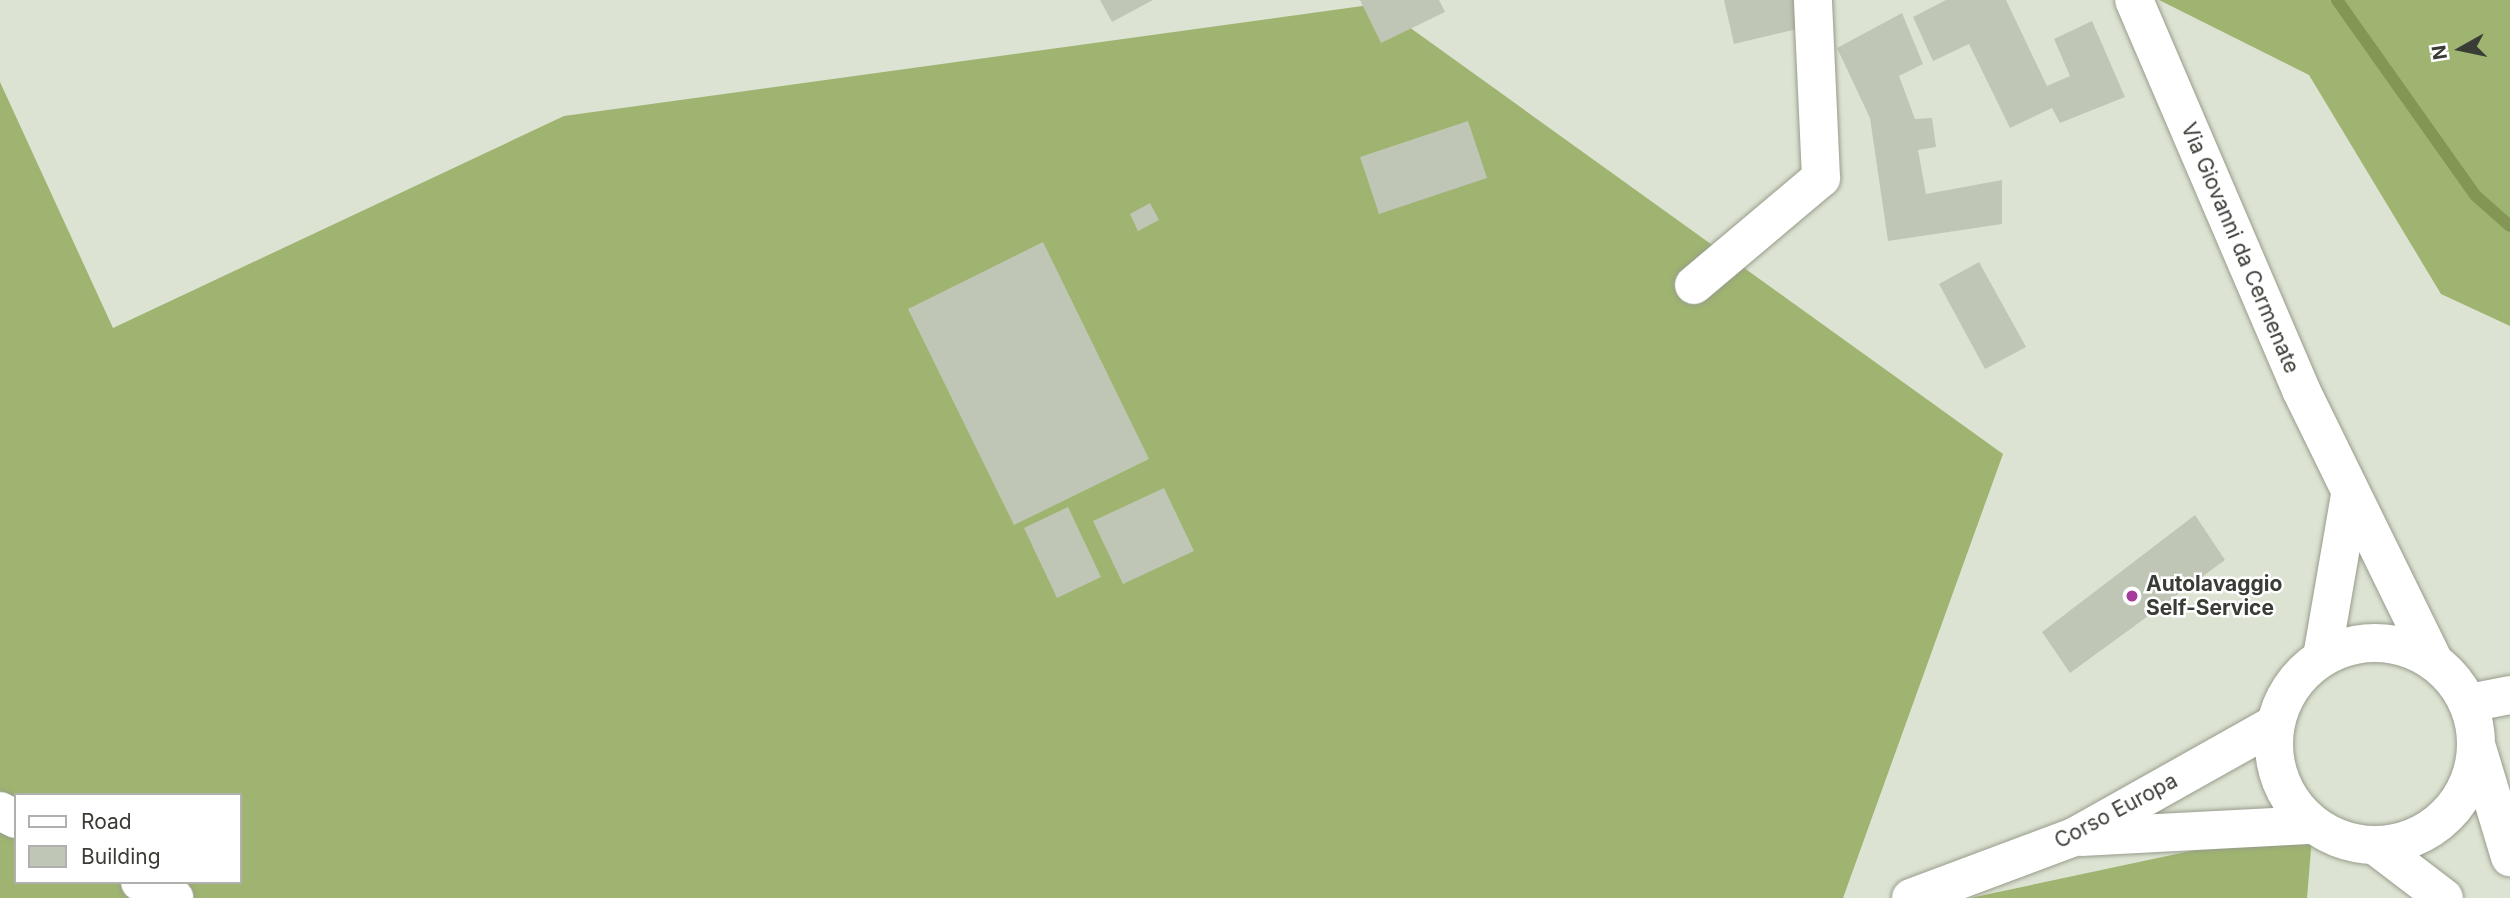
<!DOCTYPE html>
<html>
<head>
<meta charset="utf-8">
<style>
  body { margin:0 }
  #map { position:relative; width:2510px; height:898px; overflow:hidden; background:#dde3d2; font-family:Inter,sans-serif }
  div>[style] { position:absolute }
  .forest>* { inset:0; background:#9fb470 }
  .stream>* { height:12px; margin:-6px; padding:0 6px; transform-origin:6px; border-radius:6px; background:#839654 }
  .building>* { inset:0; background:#c0c6b5 }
  .roads { filter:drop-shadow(0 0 2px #979c8c) drop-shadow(0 0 2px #979c8c) }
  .minor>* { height:38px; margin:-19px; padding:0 19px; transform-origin:19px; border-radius:19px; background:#fff }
  .major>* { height:38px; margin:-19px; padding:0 19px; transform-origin:19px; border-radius:19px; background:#fff }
  .major>.ring { margin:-19px; padding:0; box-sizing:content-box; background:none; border:38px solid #fff; border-radius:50% }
  .dots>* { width:19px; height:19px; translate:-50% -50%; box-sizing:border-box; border:4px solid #fff; border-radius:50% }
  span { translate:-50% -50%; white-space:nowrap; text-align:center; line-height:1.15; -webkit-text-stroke:5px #fff; paint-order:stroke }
  .street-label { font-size:21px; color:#3a3d36 }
  .poi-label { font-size:21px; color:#3a3d36; font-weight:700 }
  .left { translate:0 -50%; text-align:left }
  .legend { position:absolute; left:14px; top:793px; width:228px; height:91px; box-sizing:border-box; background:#fff; border:2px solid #b0b1af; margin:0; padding:9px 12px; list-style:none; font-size:21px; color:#3a3d36 }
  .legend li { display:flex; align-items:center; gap:14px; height:35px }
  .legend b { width:35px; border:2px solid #b0b1af }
  .north { position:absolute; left:2426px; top:14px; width:70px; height:70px; -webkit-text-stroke:5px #fff; paint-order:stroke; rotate:261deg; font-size:19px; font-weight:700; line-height:28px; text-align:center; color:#3a3d36 }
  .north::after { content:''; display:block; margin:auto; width:24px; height:32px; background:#3a3d36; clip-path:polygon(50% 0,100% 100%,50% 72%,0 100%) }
</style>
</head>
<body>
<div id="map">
  <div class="forest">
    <i style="clip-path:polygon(2159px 0,2510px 0,2510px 326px,2441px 294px,2309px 75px)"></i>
    <i style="clip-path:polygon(evenodd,1377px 4px,2003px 454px,1843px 898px,0 898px,0 82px,113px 328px,564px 116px,1377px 4px,16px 795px,240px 795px,240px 882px,16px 882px,16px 795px)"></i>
    <i style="clip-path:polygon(2313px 825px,2307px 898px,1970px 898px)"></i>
  </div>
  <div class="stream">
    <i style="left:2337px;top:0;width:240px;rotate:54.7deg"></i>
    <i style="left:2476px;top:196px;width:45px;rotate:41.4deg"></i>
  </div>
  <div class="building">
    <i style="clip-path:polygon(1100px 0,1153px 0,1112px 22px)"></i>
    <i style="clip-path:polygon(1360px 0,1439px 0,1445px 12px,1381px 43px)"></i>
    <i style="clip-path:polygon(1724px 0,1803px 0,1810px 26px,1734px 44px)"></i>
    <i style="clip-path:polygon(1946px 0,2006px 0,2047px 86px,2070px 76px,2054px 39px,2092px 21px,2125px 97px,2060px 123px,2052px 108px,2010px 128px,1969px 44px,1933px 61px,1913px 17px)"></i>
    <i style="clip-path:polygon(1902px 13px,1923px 64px,1899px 76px,1915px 119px,1932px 118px,1936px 147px,1918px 150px,1926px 194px,2002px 180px,2002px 224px,1888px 241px,1870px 118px,1837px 48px)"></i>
    <i style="clip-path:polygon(1468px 121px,1487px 178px,1379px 214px,1360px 157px)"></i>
    <i style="clip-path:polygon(1150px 203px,1159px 220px,1138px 231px,1130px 214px)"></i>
    <i style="clip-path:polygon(1043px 242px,1149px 459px,1014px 525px,908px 309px)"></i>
    <i style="clip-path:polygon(1979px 262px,2026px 347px,1985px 369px,1939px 284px)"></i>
    <i style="clip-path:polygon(1164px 488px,1194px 551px,1123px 584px,1093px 521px)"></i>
    <i style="clip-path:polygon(1068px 507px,1101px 577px,1057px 598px,1024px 528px)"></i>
    <i style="clip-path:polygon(2195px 515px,2225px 560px,2070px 673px,2042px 632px)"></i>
  </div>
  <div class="roads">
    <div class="minor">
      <i style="left:1694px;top:285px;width:166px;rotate:-40.1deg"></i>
      <i style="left:1821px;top:178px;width:178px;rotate:-92.6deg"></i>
      <i style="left:2469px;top:703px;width:42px;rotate:-11deg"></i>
    </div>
    <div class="major">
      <i style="left:2134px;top:0;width:424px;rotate:66.8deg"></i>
      <i style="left:2301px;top:390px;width:301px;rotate:63.9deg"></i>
      <i class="ring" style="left:2274px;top:643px;width:164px;height:164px"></i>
      <i style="left:2322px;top:657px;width:164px;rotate:-80.2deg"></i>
      <i style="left:2478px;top:751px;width:111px;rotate:73.2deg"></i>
      <i style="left:0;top:811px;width:18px;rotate:27deg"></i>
      <i style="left:2081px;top:837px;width:232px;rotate:-3deg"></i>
      <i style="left:2377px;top:847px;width:84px;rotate:37.3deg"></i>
      <i style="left:140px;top:882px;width:38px;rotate:25deg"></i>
      <i style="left:1911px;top:898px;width:174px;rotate:-20.5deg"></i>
      <i style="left:2074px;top:837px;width:231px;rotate:-29.3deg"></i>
    </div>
  </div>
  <div class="dots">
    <i style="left:2132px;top:596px;background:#a73b9b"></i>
  </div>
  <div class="street-label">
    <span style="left:2240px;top:248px;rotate:67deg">Via Giovanni da Cermenate</span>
    <span style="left:2116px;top:811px;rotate:-28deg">Corso Europa</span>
  </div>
  <div class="poi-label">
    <span class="left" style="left:2146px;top:596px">Autolavaggio<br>Self-Service</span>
  </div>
  <ul class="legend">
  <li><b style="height:9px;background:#fff"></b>Road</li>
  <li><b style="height:19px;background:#c0c6b5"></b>Building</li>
  </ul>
  <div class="north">N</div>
</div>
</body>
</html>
